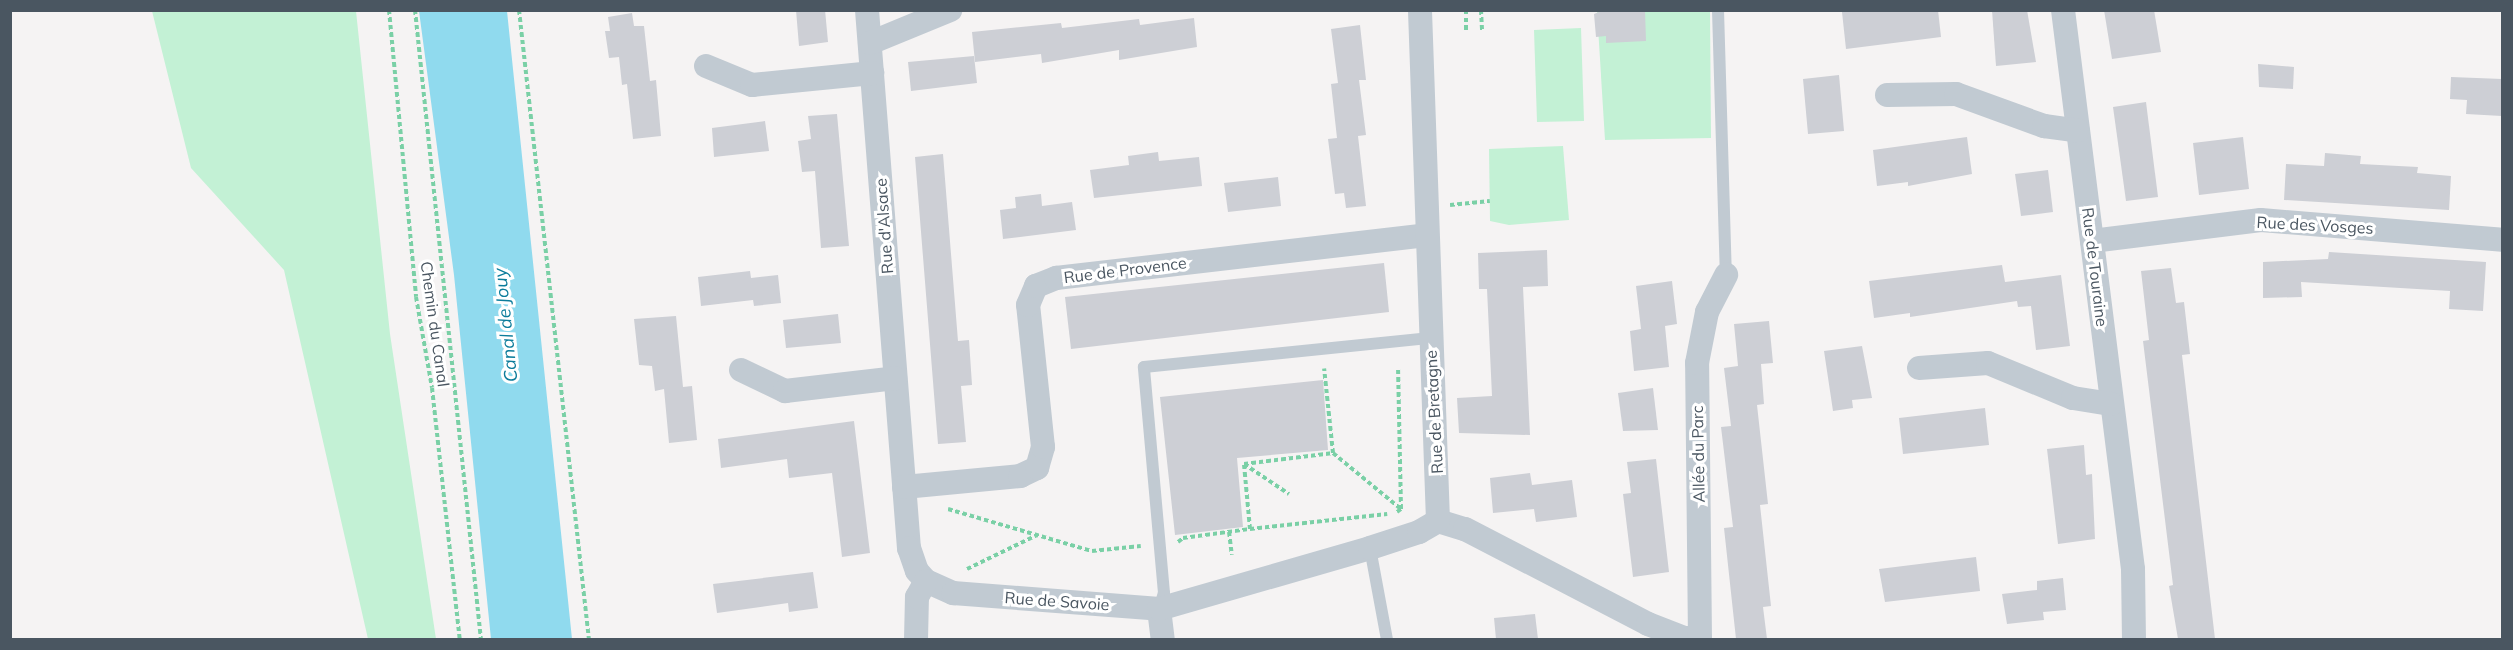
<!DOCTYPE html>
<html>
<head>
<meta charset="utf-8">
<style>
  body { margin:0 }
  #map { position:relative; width:2513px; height:650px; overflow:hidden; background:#f5f3f3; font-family:Mulish,sans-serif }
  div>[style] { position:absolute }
  .green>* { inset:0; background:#c3f1d5 }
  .water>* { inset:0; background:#90daee }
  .building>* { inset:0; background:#cdcfd5 }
  .path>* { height:4px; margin-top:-2px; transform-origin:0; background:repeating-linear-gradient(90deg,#7ad0a6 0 4.5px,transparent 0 7.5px) }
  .service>* { height:12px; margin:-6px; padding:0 6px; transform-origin:6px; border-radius:6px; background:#c1cad2 }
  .minor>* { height:24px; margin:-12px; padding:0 12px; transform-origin:12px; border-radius:12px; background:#c1cad2 }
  span { translate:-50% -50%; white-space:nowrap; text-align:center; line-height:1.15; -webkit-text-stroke:6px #fff; paint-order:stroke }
  .street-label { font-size:16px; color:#4a5661 }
  .water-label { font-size:18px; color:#0c7c9b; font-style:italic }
  .frame { position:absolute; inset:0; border:12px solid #4a5661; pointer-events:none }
</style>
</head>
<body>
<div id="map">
  <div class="green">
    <i style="clip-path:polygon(152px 11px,356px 11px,390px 334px,436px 639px,368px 639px,284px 270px,191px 168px)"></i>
    <i style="clip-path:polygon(1597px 11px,1710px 11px,1711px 138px,1605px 140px)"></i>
    <i style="clip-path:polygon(1581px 28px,1584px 121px,1537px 122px,1534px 30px)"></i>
    <i style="clip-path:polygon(1563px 146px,1569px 220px,1509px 225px,1490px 221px,1489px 149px)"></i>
  </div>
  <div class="water">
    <i style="clip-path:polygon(419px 11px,507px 11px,572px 639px,491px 639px,454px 275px)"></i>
  </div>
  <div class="building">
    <i style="clip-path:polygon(796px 10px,825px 10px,828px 42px,799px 46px)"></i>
    <i style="clip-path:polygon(1604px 10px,1645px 10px,1646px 41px,1606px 43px,1606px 36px,1596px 37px,1594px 14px)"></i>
    <i style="clip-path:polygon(1856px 10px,1938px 10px,1941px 37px,1846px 49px,1842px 12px)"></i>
    <i style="clip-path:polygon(1992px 10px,2027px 10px,2036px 62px,1996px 66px)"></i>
    <i style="clip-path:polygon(2104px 10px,2154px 10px,2161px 52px,2112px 59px)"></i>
    <i style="clip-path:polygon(632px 13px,634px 26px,644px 26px,650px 81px,656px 80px,661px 136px,633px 139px,627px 84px,622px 85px,619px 57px,609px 58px,605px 31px,610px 31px,608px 17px)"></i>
    <i style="clip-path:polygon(1194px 18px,1197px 47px,1119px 60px,1119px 50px,1042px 63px,1041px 54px,975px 62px,972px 32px,1061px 23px,1062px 28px,1139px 19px,1140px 25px)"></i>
    <i style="clip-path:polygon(1360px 25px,1366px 80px,1359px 80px,1366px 135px,1358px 136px,1366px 206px,1346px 208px,1344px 193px,1335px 194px,1328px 139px,1337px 138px,1331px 84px,1338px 83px,1331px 29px)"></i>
    <i style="clip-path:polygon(974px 56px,977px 83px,911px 91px,908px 62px)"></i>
    <i style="clip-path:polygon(2258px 64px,2294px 67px,2293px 89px,2259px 87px)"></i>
    <i style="clip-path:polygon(1839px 75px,1844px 131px,1808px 134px,1803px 79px)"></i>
    <i style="clip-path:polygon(2451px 77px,2502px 79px,2502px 116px,2466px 114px,2467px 100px,2450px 99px)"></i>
    <i style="clip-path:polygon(2146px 102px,2158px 197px,2126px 201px,2113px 107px)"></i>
    <i style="clip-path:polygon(837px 114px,849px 246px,821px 248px,815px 171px,802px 172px,798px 141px,811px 139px,808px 116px)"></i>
    <i style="clip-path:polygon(765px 121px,769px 151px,714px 157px,712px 128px)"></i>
    <i style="clip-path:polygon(1967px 137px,1972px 174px,1908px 186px,1908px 182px,1877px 186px,1873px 150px)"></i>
    <i style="clip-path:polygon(2243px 137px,2249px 189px,2199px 195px,2193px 143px)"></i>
    <i style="clip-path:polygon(1158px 152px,1159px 161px,1199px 157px,1202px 186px,1094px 198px,1090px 170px,1129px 165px,1128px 156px)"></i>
    <i style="clip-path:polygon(2325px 153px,2361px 156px,2360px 164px,2418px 167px,2417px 173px,2451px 176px,2449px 210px,2284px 200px,2286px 164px,2324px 166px)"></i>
    <i style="clip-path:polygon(943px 154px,958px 341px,969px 340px,972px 385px,961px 386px,966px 442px,938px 444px,915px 157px)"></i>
    <i style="clip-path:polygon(2048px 170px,2053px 212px,2021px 216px,2015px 174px)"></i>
    <i style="clip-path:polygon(1278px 177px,1281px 206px,1228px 212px,1224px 183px)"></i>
    <i style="clip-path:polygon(1041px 194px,1042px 206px,1072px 202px,1076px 230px,1003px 239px,1000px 210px,1016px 208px,1015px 197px)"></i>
    <i style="clip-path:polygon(1547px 250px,1548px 286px,1523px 287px,1530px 435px,1459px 433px,1457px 398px,1492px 396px,1487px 289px,1479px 289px,1478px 253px)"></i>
    <i style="clip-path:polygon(2329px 252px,2486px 262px,2483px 311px,2449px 309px,2450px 291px,2301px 282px,2302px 297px,2263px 298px,2263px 262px,2328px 259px)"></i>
    <i style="clip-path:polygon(1384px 263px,1389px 312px,1071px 349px,1065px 297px)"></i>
    <i style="clip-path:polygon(2002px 265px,2005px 282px,2061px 275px,2070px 346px,2036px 350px,2031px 306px,2018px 307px,2017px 301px,1910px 317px,1910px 313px,1874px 318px,1869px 281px)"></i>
    <i style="clip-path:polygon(2171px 268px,2176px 303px,2184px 302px,2190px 354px,2182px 355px,2215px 639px,2178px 639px,2169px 586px,2173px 585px,2143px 341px,2149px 340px,2141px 271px)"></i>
    <i style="clip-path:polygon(750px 271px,751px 278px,778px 275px,781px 303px,754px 306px,753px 300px,701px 306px,698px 277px)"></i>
    <i style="clip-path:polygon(1672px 281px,1677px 324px,1665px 326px,1669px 367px,1634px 371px,1630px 331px,1641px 329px,1636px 286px)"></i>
    <i style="clip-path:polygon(838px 314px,841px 343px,786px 348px,783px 320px)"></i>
    <i style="clip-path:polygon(676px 316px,683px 387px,692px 386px,697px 440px,669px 443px,664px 389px,655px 391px,652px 366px,639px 365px,634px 319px)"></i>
    <i style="clip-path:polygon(1769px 321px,1773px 363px,1761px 364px,1764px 404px,1757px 405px,1768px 504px,1760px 505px,1771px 606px,1763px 607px,1767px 639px,1736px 639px,1724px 528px,1733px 527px,1721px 427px,1731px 426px,1724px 368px,1738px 366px,1734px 324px)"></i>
    <i style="clip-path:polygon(1862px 346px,1872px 398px,1852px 400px,1853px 408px,1833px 411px,1824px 351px)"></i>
    <i style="clip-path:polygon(1323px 380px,1328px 450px,1237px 458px,1243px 527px,1175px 535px,1160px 397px)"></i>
    <i style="clip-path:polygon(1653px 388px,1658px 430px,1623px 431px,1618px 393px)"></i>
    <i style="clip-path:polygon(1985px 408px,1989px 445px,1903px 454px,1899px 418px)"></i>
    <i style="clip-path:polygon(854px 421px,870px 553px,842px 557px,832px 473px,789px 478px,787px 459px,721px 468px,718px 439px)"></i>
    <i style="clip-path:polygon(2084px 445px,2086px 475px,2092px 474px,2095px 539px,2058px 544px,2047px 449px)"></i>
    <i style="clip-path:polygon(1656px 459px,1669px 572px,1633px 577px,1623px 494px,1631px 493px,1627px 462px)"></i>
    <i style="clip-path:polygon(1530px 473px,1532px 485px,1572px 480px,1577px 517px,1536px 522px,1534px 509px,1493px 513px,1490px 478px)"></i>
    <i style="clip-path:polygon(1976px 557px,1980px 591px,1885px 602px,1879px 569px)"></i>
    <i style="clip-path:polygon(813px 572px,818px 608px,789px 612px,788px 603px,717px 613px,713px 584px)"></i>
    <i style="clip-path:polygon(2063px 578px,2066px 610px,2043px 612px,2044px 620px,2007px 624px,2002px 594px,2037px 590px,2037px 581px)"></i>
    <i style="clip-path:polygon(1535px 614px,1538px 639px,1496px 639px,1494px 618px)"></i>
  </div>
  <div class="path">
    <i style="left:389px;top:10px;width:288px;rotate:84.6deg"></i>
    <i style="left:416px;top:297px;width:92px;rotate:80deg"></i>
    <i style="left:432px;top:388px;width:254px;rotate:83.7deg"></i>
    <i style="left:415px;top:10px;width:633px;rotate:84.02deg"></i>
    <i style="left:519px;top:10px;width:634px;rotate:83.66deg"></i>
    <i style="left:1466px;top:10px;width:23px;rotate:90deg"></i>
    <i style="left:1481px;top:10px;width:22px;rotate:87deg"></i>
    <i style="left:1450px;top:205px;width:40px;rotate:-5.7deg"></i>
    <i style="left:1333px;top:453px;width:88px;rotate:39.5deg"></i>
    <i style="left:1244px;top:464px;width:54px;rotate:33.7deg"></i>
    <i style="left:948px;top:509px;width:150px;rotate:16.3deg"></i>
    <i style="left:1092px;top:551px;width:49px;rotate:-5.8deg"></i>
    <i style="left:1397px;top:512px;width:5px;rotate:-37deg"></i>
    <i style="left:1401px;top:509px;width:142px;rotate:-91.2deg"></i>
    <i style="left:1250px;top:529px;width:138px;rotate:-6.2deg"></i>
    <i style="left:1229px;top:532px;width:23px;rotate:83deg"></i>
    <i style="left:1178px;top:542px;width:6px;rotate:-39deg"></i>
    <i style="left:1183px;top:538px;width:68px;rotate:-7.7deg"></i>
    <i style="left:1250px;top:529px;width:65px;rotate:-95.3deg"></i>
    <i style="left:1244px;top:464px;width:90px;rotate:-7deg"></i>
    <i style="left:1333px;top:453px;width:85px;rotate:-96deg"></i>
    <i style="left:967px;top:569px;width:78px;rotate:-25.9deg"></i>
  </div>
  <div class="service">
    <i style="left:1718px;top:10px;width:265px;rotate:88.3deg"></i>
    <i style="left:1370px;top:548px;width:94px;rotate:79.5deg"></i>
    <i style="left:1159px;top:609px;width:17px;rotate:-73deg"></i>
    <i style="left:1164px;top:593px;width:227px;rotate:-95.1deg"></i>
    <i style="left:1144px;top:367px;width:288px;rotate:-5.8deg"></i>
  </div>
  <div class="minor">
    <i style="left:867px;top:10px;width:540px;rotate:85.54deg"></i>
    <i style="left:909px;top:548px;width:24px;rotate:71deg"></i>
    <i style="left:917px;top:571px;width:13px;rotate:48deg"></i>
    <i style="left:926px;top:581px;width:30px;rotate:24deg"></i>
    <i style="left:953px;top:593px;width:207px;rotate:4.4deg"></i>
    <i style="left:1159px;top:609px;width:31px;rotate:83deg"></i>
    <i style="left:2063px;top:10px;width:563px;rotate:82.86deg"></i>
    <i style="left:2133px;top:569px;width:71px;rotate:89.2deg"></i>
    <i style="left:870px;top:43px;width:87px;rotate:-22.4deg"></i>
    <i style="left:706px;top:66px;width:50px;rotate:22.4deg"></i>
    <i style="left:752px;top:85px;width:121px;rotate:-5.7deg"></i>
    <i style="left:1887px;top:95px;width:69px;rotate:-0.8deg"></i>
    <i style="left:1956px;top:94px;width:94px;rotate:20deg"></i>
    <i style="left:2044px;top:126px;width:34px;rotate:8deg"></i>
    <i style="left:2092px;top:241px;width:170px;rotate:-7.1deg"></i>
    <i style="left:2261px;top:220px;width:242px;rotate:4.7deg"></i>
    <i style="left:1919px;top:368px;width:69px;rotate:-4.1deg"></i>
    <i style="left:1988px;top:363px;width:92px;rotate:22.4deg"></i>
    <i style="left:2073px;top:398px;width:39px;rotate:9deg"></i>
    <i style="left:741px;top:370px;width:49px;rotate:25.5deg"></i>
    <i style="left:785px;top:391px;width:111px;rotate:-6.7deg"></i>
    <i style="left:904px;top:487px;width:117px;rotate:-5.4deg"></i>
    <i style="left:1020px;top:476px;width:19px;rotate:-25deg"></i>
    <i style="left:1037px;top:468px;width:22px;rotate:-74deg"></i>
    <i style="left:1043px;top:447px;width:143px;rotate:-96deg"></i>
    <i style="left:1028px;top:305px;width:21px;rotate:-67deg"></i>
    <i style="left:1036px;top:286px;width:22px;rotate:-22deg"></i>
    <i style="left:1056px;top:278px;width:373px;rotate:-6.6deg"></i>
    <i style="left:1438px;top:521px;width:28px;rotate:17deg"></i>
    <i style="left:1465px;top:529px;width:206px;rotate:27.4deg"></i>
    <i style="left:1648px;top:624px;width:40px;rotate:21deg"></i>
    <i style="left:1685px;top:638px;width:15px"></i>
    <i style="left:1159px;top:609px;width:220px;rotate:-16.1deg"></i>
    <i style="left:1370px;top:548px;width:52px;rotate:-18.1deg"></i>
    <i style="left:1419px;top:532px;width:22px;rotate:-30deg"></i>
    <i style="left:1438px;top:521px;width:511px;rotate:-92.02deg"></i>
    <i style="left:916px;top:640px;width:43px;rotate:-88.7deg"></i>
    <i style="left:917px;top:597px;width:18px;rotate:-61deg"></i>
    <i style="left:1700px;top:640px;width:277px;rotate:-90.6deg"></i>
    <i style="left:1697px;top:363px;width:52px;rotate:-78.9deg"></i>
    <i style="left:1707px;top:312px;width:42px;rotate:-62.8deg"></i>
  </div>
  <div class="street-label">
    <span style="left:2315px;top:225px;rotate:3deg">Rue des Vosges</span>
    <span style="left:884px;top:226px;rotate:-94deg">Rue d'Alsace</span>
    <span style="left:2095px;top:267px;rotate:83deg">Rue de Touraine</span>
    <span style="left:1125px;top:270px;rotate:-7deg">Rue de Provence</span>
    <span style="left:435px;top:324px;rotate:82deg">Chemin du Canal</span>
    <span style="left:1434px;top:412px;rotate:-93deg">Rue de Bretagne</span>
    <span style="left:1698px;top:454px;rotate:-91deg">Allée du Parc</span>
    <span style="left:1057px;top:601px;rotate:4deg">Rue de Savoie</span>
  </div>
  <div class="water-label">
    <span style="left:506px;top:325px;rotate:-96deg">Canal de Jouy</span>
  </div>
  <div class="frame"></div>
</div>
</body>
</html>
